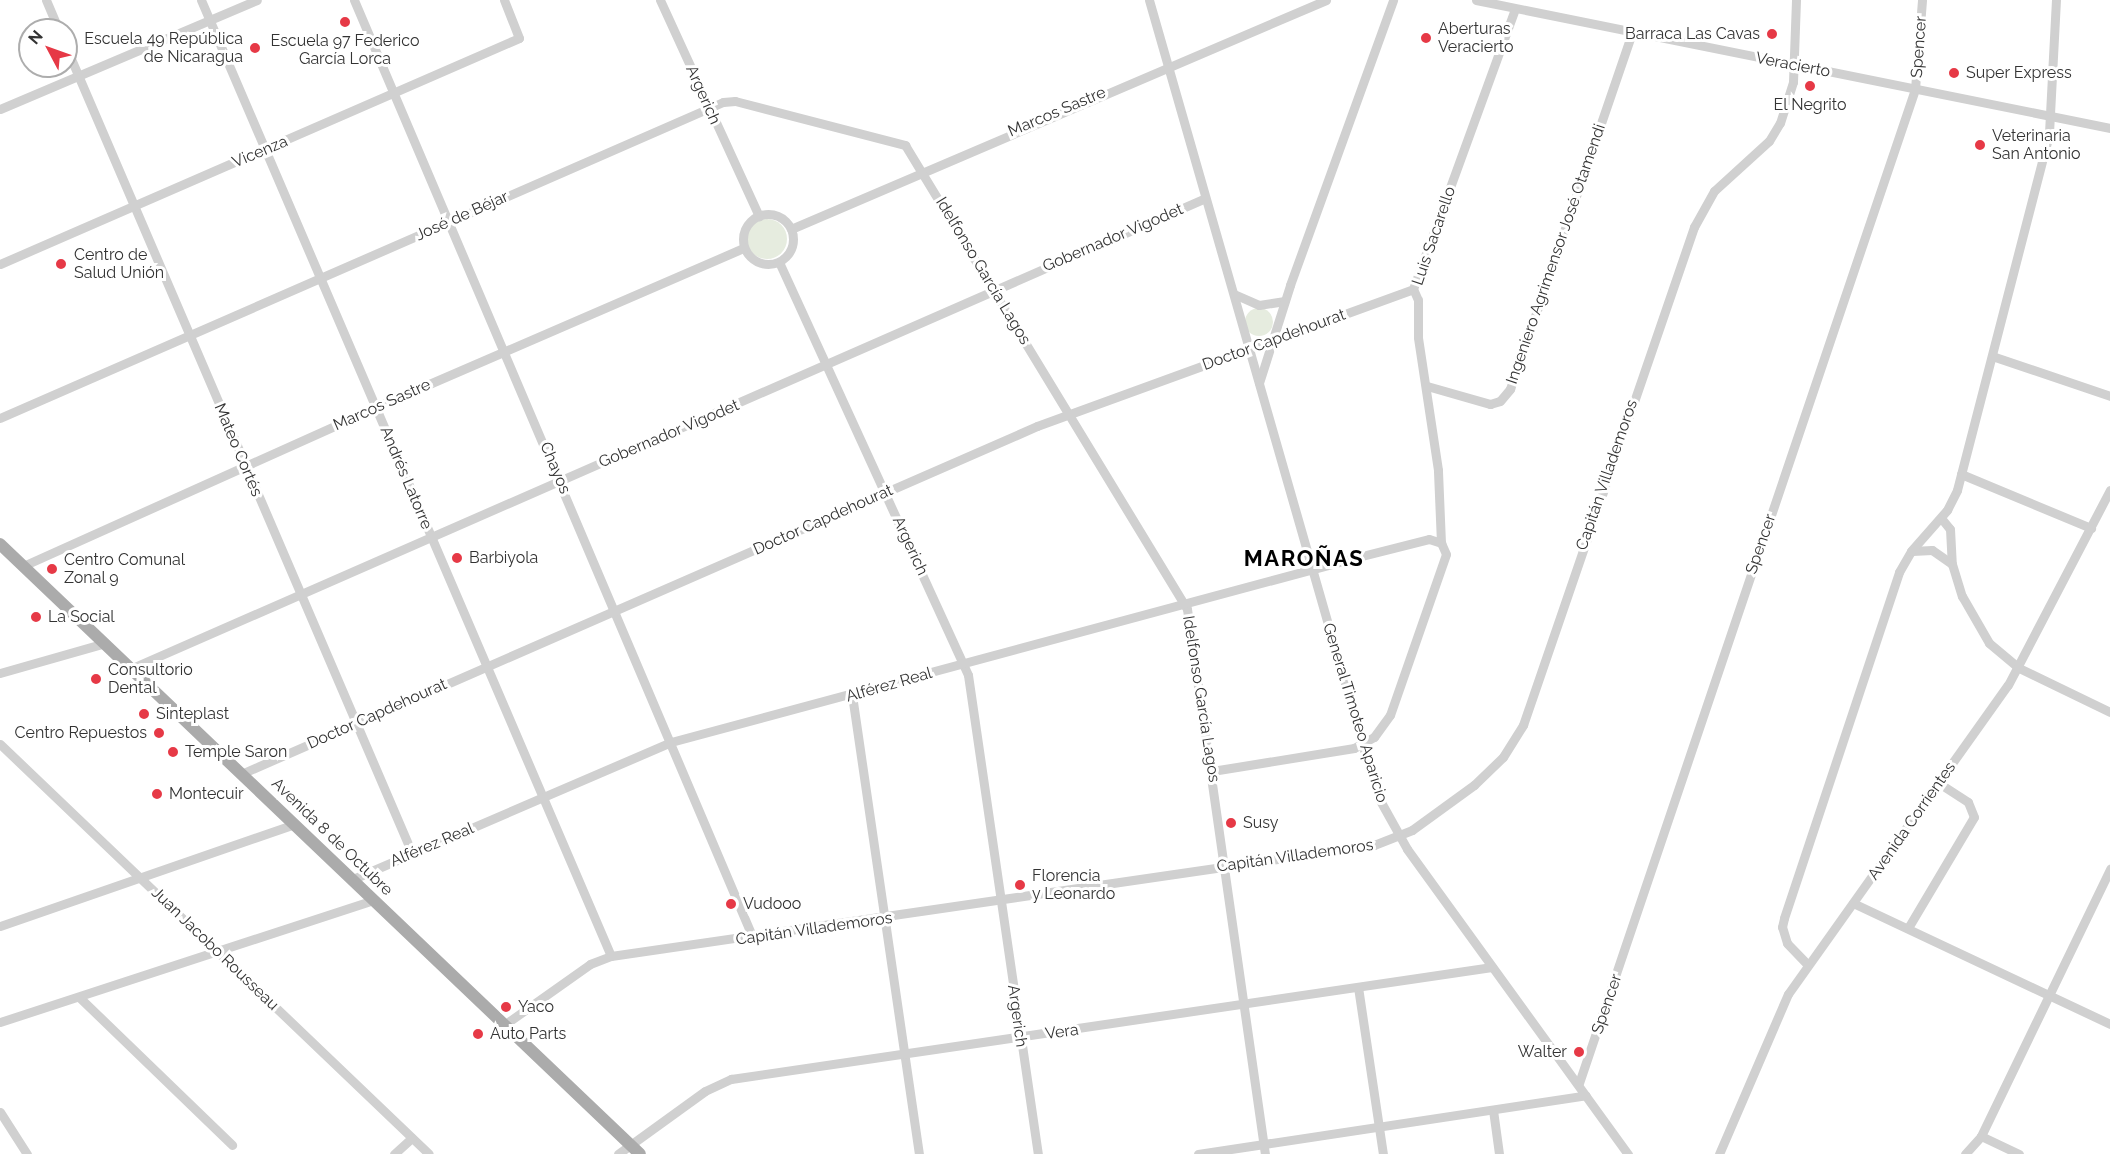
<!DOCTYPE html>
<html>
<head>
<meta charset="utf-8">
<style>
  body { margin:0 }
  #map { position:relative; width:2110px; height:1154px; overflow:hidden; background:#fff; font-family:Raleway,sans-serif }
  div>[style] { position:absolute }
  .green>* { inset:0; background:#e6ecdf }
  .round { border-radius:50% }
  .minor>* { height:9px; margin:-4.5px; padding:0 4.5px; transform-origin:4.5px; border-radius:4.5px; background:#d0d0d0 }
  .minor>.ring { margin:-4.5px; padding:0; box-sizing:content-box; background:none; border:9px solid #d0d0d0; border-radius:50% }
  .major>* { height:12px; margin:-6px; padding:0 6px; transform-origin:6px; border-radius:6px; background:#ababab }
  .dots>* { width:16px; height:16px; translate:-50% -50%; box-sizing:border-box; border:3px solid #fff; border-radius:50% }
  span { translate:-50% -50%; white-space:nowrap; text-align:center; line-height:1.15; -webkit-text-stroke:6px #fff; paint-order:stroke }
  .poi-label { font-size:16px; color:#333 }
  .left { translate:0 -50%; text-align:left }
  .right { translate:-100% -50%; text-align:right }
  .street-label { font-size:16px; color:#333 }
  .district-label { font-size:22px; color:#000; font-weight:700; letter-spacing:1.5px }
  .north { position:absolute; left:18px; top:18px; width:60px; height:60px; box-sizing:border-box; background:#fff; border:2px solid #adadad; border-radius:50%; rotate:311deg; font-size:16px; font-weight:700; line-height:24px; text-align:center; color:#333 }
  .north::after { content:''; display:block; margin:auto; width:21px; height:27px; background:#e63946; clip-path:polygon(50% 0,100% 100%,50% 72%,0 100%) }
</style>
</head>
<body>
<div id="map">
  <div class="green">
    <i class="round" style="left:747px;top:219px;width:40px;height:40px"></i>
    <i class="round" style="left:1245px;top:308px;width:28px;height:28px"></i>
  </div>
  <div class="minor">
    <i style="left:46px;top:0;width:33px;rotate:67deg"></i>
    <i style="left:201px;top:0;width:1040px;rotate:66.79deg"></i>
    <i style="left:354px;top:0;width:1019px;rotate:66.96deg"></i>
    <i style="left:660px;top:0;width:238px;rotate:65.4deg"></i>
    <i style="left:1149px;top:0;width:827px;rotate:74deg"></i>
    <i style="left:1377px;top:795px;width:62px;rotate:60.9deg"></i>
    <i style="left:1407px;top:849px;width:377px;rotate:54.1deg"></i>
    <i style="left:1476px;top:0;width:647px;rotate:11.41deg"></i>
    <i style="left:66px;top:47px;width:877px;rotate:66.77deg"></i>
    <i style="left:0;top:109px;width:279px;rotate:-23deg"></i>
    <i class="ring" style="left:743px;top:214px;width:41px;height:41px"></i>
    <i style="left:791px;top:229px;width:582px;rotate:-23.17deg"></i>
    <i style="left:779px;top:262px;width:454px;rotate:65.4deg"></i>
    <i style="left:968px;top:675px;width:484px;rotate:81.7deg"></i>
    <i style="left:0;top:264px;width:566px;rotate:-23.53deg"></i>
    <i style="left:519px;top:38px;width:41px;rotate:-111.5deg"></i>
    <i style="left:1413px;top:289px;width:298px;rotate:-70deg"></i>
    <i style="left:1234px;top:294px;width:27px;rotate:24deg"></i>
    <i style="left:1259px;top:305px;width:26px;rotate:-9deg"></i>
    <i style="left:1992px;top:356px;width:125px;rotate:18.7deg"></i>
    <i style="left:1259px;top:383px;width:103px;rotate:-72.4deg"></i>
    <i style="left:1290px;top:285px;width:303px;rotate:-70.1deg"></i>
    <i style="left:1427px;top:386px;width:66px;rotate:15.9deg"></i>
    <i style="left:1490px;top:404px;width:10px;rotate:-17deg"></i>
    <i style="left:1500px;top:401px;width:16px;rotate:-50deg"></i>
    <i style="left:1510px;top:389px;width:376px;rotate:-71.1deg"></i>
    <i style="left:0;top:418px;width:789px;rotate:-23.61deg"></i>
    <i style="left:723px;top:102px;width:12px;rotate:-5deg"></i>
    <i style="left:735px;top:101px;width:176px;rotate:14.5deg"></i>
    <i style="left:905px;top:145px;width:543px;rotate:58.71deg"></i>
    <i style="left:1187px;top:609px;width:551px;rotate:81.86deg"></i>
    <i style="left:1961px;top:474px;width:141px;rotate:22.6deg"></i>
    <i style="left:1941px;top:518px;width:14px;rotate:51deg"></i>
    <i style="left:1950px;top:529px;width:35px;rotate:87deg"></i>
    <i style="left:1952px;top:564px;width:34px;rotate:73deg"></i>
    <i style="left:1962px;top:596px;width:54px;rotate:60.1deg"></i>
    <i style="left:1989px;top:643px;width:39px;rotate:40deg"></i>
    <i style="left:2019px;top:668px;width:101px;rotate:25.8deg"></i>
    <i style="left:1912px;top:551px;width:20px;rotate:-3deg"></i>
    <i style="left:1932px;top:550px;width:24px;rotate:35deg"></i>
    <i style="left:23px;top:566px;width:387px;rotate:-24.2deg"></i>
    <i style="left:376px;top:407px;width:401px;rotate:-23.4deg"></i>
    <i style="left:132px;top:668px;width:1171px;rotate:-23.65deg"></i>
    <i style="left:0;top:673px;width:109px;rotate:-15.9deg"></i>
    <i style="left:852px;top:695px;width:464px;rotate:81.7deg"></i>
    <i style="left:0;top:744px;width:593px;rotate:43.7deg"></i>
    <i style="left:1212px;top:771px;width:144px;rotate:-9.2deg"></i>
    <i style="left:1354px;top:748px;width:23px;rotate:-29deg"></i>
    <i style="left:1374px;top:737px;width:27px;rotate:-54deg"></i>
    <i style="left:1390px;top:715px;width:170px;rotate:-70.8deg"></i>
    <i style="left:1446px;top:554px;width:12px;rotate:-114deg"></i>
    <i style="left:1441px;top:543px;width:73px;rotate:-92.4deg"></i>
    <i style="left:1438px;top:470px;width:134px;rotate:-98.6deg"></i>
    <i style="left:1418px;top:337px;width:37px;rotate:-90deg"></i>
    <i style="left:1418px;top:300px;width:12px;rotate:-114deg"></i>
    <i style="left:241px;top:774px;width:869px;rotate:-23.61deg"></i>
    <i style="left:1037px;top:426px;width:400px;rotate:-20deg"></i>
    <i style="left:353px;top:879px;width:346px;rotate:-23.3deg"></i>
    <i style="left:671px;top:742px;width:707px;rotate:-15.08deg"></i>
    <i style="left:1354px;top:558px;width:77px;rotate:-14.2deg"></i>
    <i style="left:1429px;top:539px;width:13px;rotate:18deg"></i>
    <i style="left:1853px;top:903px;width:284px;rotate:25.2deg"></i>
    <i style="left:0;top:926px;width:312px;rotate:-19.1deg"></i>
    <i style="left:1908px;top:928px;width:129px;rotate:-59.3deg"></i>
    <i style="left:1974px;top:817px;width:16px;rotate:-112deg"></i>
    <i style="left:1968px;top:802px;width:35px;rotate:-147deg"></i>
    <i style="left:1808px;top:965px;width:30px;rotate:-134deg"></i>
    <i style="left:1787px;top:943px;width:17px;rotate:-107deg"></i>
    <i style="left:1782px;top:927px;width:9px;rotate:-77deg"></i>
    <i style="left:1784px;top:918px;width:365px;rotate:-71.6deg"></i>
    <i style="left:1899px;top:572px;width:24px;rotate:-60deg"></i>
    <i style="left:1911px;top:551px;width:55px;rotate:-48.7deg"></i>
    <i style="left:1947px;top:510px;width:22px;rotate:-63deg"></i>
    <i style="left:1957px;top:490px;width:369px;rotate:-75.5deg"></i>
    <i style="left:2049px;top:133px;width:133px;rotate:-87deg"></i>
    <i style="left:1358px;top:987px;width:169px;rotate:81.5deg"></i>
    <i style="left:79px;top:997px;width:213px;rotate:44deg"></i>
    <i style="left:0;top:1022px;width:393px;rotate:-18.1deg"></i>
    <i style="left:504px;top:1025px;width:105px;rotate:-35.3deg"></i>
    <i style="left:590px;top:964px;width:22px;rotate:-21deg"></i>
    <i style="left:611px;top:956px;width:771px;rotate:-8.28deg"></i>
    <i style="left:1374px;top:845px;width:41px;rotate:-21.5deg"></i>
    <i style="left:1412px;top:830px;width:77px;rotate:-36deg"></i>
    <i style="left:1474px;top:785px;width:40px;rotate:-44deg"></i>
    <i style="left:1503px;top:757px;width:38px;rotate:-58deg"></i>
    <i style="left:1523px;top:725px;width:527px;rotate:-71.05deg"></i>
    <i style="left:1694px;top:227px;width:41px;rotate:-60.9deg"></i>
    <i style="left:1714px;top:191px;width:74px;rotate:-42.3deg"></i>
    <i style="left:1769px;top:141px;width:21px;rotate:-59deg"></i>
    <i style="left:1780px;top:123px;width:43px;rotate:-72.4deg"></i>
    <i style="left:1793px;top:82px;width:82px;rotate:-87.9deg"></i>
    <i style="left:1579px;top:1083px;width:1049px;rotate:-71.32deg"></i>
    <i style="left:1915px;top:89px;width:89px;rotate:-85.5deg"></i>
    <i style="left:1493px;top:1110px;width:44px;rotate:82.2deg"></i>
    <i style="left:0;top:1112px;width:50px;rotate:57.3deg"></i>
    <i style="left:1981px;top:1136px;width:42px;rotate:25.3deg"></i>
    <i style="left:394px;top:1154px;width:24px;rotate:-42deg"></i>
    <i style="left:618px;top:1154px;width:107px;rotate:-35.9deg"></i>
    <i style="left:705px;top:1091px;width:29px;rotate:-25deg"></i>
    <i style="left:731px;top:1079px;width:769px;rotate:-8.37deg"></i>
    <i style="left:1198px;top:1154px;width:392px;rotate:-8.6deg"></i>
    <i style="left:1719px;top:1154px;width:174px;rotate:-66.7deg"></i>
    <i style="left:1788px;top:994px;width:379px;rotate:-54.6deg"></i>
    <i style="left:2008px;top:685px;width:220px;rotate:-62.4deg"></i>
    <i style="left:1965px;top:1154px;width:24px;rotate:-48deg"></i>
    <i style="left:1981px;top:1136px;width:297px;rotate:-64.2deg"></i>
  </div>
  <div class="major">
    <i style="left:0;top:544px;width:884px;rotate:43.63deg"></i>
  </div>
  <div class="dots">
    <i style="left:345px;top:22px;background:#e63946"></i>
    <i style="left:1772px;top:34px;background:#e63946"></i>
    <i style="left:1426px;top:38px;background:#e63946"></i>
    <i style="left:255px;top:48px;background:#e63946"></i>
    <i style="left:1954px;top:73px;background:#e63946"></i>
    <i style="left:1810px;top:86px;background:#e63946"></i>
    <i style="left:1980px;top:145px;background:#e63946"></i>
    <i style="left:61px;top:264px;background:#e63946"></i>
    <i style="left:457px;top:558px;background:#e63946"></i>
    <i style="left:52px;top:569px;background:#e63946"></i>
    <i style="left:36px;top:617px;background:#e63946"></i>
    <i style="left:96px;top:679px;background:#e63946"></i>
    <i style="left:144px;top:714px;background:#e63946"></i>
    <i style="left:159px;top:733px;background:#e63946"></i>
    <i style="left:173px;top:752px;background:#e63946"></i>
    <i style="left:157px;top:794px;background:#e63946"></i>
    <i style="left:1231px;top:823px;background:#e63946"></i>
    <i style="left:1020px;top:885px;background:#e63946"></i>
    <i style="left:731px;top:904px;background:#e63946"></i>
    <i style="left:506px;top:1007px;background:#e63946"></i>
    <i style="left:478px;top:1034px;background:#e63946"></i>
    <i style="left:1579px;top:1052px;background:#e63946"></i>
  </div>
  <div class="poi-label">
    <span class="left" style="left:1438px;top:38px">Aberturas<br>Veracierto</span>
    <span class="right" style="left:1760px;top:34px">Barraca Las Cavas</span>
    <span class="right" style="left:243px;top:48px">Escuela 49 República<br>de Nicaragua</span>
    <span style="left:345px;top:50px">Escuela 97 Federico<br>García Lorca</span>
    <span class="left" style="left:1966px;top:73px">Super Express</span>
    <span style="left:1810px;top:105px">El Negrito</span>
    <span class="left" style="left:1992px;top:145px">Veterinaria<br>San Antonio</span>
    <span class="left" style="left:74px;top:264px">Centro de<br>Salud Unión</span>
    <span class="left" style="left:469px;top:558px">Barbiyola</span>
    <span class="left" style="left:64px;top:569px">Centro Comunal<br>Zonal 9</span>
    <span class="left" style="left:48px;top:617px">La Social</span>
    <span class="left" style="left:108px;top:679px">Consultorio<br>Dental</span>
    <span class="left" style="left:156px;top:714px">Sinteplast</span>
    <span class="right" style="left:147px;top:733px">Centro Repuestos</span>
    <span class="left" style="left:185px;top:752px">Temple Saron</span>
    <span class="left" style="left:169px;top:794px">Montecuir</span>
    <span class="left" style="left:1243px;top:823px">Susy</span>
    <span class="left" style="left:1032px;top:885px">Florencia<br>y Leonardo</span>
    <span class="left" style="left:743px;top:904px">Vudooo</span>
    <span class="left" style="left:518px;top:1007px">Yaco</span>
    <span class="left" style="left:490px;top:1034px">Auto Parts</span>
    <span class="right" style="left:1567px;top:1052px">Walter</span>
  </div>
  <div class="street-label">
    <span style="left:1919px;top:47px;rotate:-86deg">Spencer</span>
    <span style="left:1793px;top:65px;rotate:11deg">Veracierto</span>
    <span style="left:703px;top:95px;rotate:66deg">Argerich</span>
    <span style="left:1057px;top:112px;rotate:-23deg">Marcos Sastre</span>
    <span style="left:260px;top:152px;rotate:-23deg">Vicenza</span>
    <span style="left:462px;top:216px;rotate:-24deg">José de Béjar</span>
    <span style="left:1434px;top:236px;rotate:-71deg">Luis Sacarello</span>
    <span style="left:1113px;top:238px;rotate:-23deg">Gobernador Vigodet</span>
    <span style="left:1556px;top:254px;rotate:-71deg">Ingeniero Agrimensor José Otamendi</span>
    <span style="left:983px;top:271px;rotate:59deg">Idelfonso García Lagos</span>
    <span style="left:1274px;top:340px;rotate:-20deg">Doctor Capdehourat</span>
    <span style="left:382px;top:405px;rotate:-24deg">Marcos Sastre</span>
    <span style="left:669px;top:434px;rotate:-23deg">Gobernador Vigodet</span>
    <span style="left:238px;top:450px;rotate:67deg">Mateo Cortés</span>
    <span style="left:555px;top:468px;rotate:67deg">Chayos</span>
    <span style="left:1607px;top:475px;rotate:-71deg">Capitán Villademoros</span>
    <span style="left:406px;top:478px;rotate:67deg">Andrés Latorre</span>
    <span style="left:823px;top:520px;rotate:-24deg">Doctor Capdehourat</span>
    <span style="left:1761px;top:544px;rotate:-71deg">Spencer</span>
    <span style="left:910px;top:546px;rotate:65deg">Argerich</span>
    <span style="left:889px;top:685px;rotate:-16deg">Alférez Real</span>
    <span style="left:1201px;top:699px;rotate:81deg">Idelfonso García Lagos</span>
    <span style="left:1355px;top:713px;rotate:73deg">General Timoteo Aparicio</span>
    <span style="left:377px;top:714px;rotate:-24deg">Doctor Capdehourat</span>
    <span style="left:1912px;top:821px;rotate:-55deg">Avenida Corrientes</span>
    <span style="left:332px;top:837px;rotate:44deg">Avenida 8 de Octubre</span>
    <span style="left:432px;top:845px;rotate:-23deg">Alférez Real</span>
    <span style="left:1295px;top:856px;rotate:-8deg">Capitán Villademoros</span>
    <span style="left:814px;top:929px;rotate:-8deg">Capitán Villademoros</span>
    <span style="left:215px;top:949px;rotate:44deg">Juan Jacobo Rousseau</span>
    <span style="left:1607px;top:1004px;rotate:-71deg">Spencer</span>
    <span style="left:1017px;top:1016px;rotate:82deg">Argerich</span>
    <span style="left:1062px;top:1032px;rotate:-8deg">Vera</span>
  </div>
  <div class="district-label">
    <span style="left:1304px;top:559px">MAROÑAS</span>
  </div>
  <div class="north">N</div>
</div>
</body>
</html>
